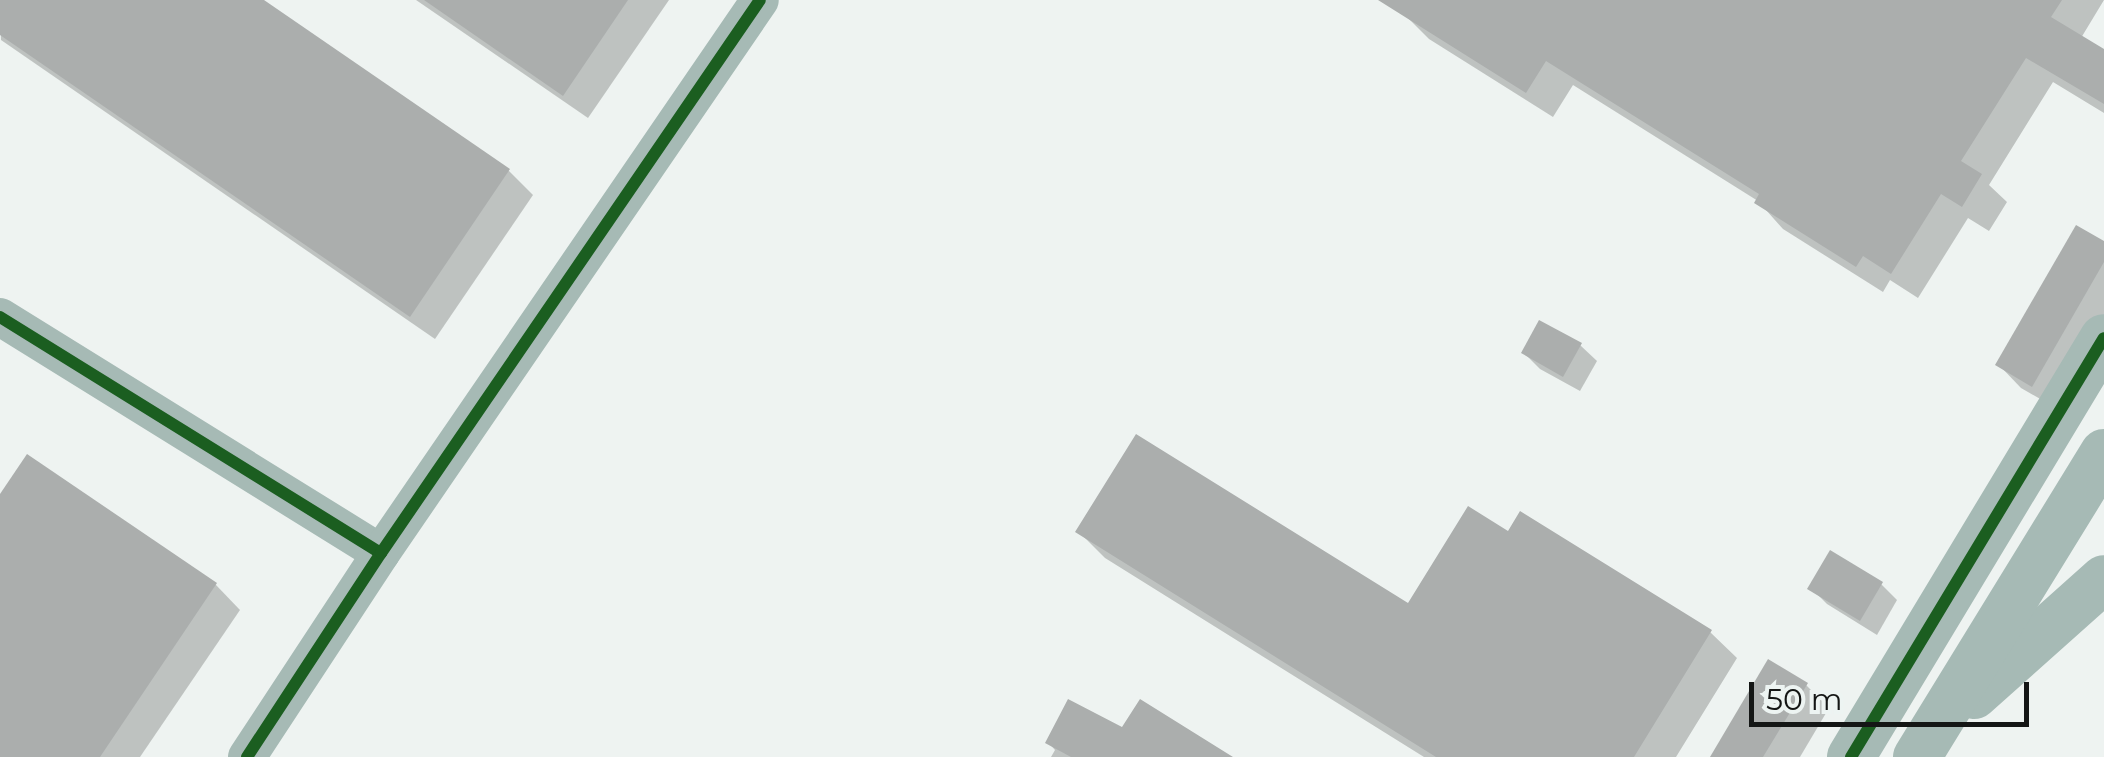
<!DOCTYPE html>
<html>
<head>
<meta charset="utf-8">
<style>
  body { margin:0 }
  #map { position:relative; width:2104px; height:757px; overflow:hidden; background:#eef3f1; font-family:Montserrat,sans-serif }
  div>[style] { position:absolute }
  .shadow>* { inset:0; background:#0003 }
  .building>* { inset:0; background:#abaead }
  .minor>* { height:38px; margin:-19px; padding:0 19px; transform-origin:19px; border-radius:19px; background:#a6bab5 }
  .tertiary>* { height:48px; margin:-24px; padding:0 24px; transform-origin:24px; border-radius:24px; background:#a6bab5 }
  .cycleway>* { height:12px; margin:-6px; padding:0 6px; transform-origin:6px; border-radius:6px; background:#1b5e20 }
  span { translate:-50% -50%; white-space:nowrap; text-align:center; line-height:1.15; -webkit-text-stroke:9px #edf4f2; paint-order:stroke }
  .scale { position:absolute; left:1749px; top:682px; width:280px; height:45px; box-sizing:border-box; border:5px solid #141615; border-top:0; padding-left:12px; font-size:30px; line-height:35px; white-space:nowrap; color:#141615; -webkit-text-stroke:8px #edf4f2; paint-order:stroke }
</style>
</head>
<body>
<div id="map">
  <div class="shadow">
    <i style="clip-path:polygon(0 0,259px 0,509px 171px,533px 195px,435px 339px,1px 40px)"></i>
    <i style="clip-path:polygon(416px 0,669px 0,588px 118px)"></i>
    <i style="clip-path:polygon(1411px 0,2104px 0,2081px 38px,2104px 52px,2104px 113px,2053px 82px,1989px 185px,2007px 202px,1989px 231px,1968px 218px,1918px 298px,1890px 280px,1883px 292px,1783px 229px,1758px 201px,1573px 85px,1553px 117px,1429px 39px,1403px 13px)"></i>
    <i style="clip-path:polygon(2104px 244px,2104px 324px,2056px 408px,2021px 388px,1999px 365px)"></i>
    <i style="clip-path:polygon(1580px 345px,1597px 361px,1580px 391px,1540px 369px,1524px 353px)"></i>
    <i style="clip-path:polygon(28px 457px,216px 585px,240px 610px,140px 757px,0 757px,0 498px)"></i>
    <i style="clip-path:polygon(1079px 532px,1409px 607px,1508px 534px,1710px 632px,1737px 658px,1676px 757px,1424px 757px,1105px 558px)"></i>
    <i style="clip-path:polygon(1881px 584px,1897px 600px,1877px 635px,1827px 604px,1811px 588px)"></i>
    <i style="clip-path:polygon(1806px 685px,1829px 708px,1800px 757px,1713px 757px)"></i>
    <i style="clip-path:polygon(1123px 731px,1229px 757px,1051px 757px,1055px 750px,1048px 742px)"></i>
  </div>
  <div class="building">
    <i style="clip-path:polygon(0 0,264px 0,510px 169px,410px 317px,0 35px)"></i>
    <i style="clip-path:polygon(424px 0,628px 0,563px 96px)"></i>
    <i style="clip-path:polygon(1378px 0,2062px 0,2051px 17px,2104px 49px,2104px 104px,2026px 58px,1961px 161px,1982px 174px,1962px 207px,1941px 194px,1891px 274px,1863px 256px,1856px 267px,1754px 203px,1759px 194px,1546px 61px,1526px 93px)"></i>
    <i style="clip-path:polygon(2076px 225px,2104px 241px,2104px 262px,2032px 387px,1995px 365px)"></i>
    <i style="clip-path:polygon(1539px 320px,1582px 343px,1563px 377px,1521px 353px)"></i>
    <i style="clip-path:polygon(1136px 434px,1408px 603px,1468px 506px,1508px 531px,1520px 511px,1712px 630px,1634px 757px,1436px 757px,1075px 532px)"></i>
    <i style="clip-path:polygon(27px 454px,217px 583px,100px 757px,0 757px,0 494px)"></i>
    <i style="clip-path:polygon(1830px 550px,1883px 582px,1860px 621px,1807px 589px)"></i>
    <i style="clip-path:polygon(1768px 659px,1808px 683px,1763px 757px,1710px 757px)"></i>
    <i style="clip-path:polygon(1068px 699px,1122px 727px,1140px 699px,1233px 757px,1071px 757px,1045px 743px)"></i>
  </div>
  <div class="minor">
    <i style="left:0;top:317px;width:448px;rotate:31.8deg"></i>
    <i style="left:247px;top:757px;width:244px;rotate:-56.7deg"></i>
    <i style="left:381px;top:553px;width:670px;rotate:-55.58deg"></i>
  </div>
  <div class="tertiary">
    <i style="left:1974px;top:695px;width:174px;rotate:-41.7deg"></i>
    <i style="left:1851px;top:757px;width:489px;rotate:-58.9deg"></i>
    <i style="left:1917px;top:757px;width:357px;rotate:-58.4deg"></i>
  </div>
  <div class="cycleway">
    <i style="left:0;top:317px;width:448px;rotate:31.8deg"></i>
    <i style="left:247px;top:757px;width:244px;rotate:-56.7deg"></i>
    <i style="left:381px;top:553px;width:670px;rotate:-55.58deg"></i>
    <i style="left:1851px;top:757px;width:489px;rotate:-58.9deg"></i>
  </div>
  <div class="scale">50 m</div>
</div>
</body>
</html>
